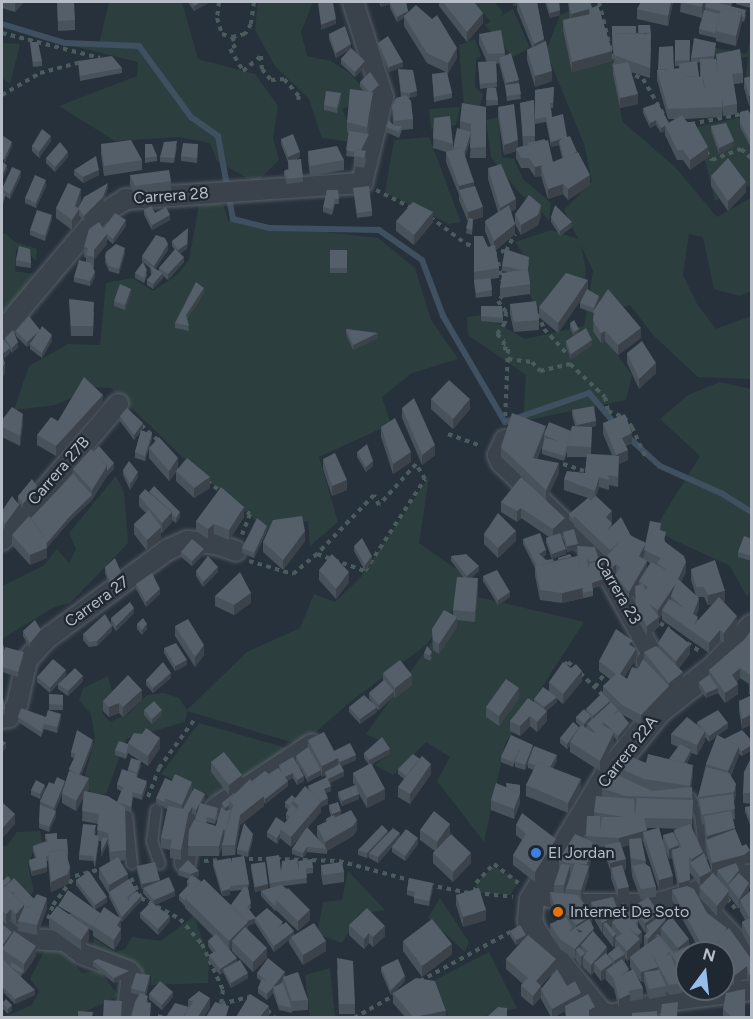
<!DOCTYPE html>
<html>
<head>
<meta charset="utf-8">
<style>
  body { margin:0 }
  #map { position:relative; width:753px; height:1019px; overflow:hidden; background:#27313b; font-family:Figtree,sans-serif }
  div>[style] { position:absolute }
  .green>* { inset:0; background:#2c3f3e }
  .stream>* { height:6px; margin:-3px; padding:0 3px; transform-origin:3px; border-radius:3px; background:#3f5061 }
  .path>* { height:4px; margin-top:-2px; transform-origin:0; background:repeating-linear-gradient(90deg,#4b5c5d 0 4.5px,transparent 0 9px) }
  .roads { filter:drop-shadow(0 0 2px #586069) drop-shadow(0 0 2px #586069) }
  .service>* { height:10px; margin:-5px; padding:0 5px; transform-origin:5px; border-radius:5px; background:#3a424b }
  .minor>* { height:20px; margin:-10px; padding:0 10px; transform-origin:10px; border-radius:10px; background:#3a424b }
  .tertiary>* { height:24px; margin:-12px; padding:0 12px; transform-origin:12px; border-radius:12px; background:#3a424b }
  .wall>* { inset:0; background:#48525b }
  .shaded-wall>* { inset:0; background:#3b424a }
  .building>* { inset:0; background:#545f6a }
  .dots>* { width:16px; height:16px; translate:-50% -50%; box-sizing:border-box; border:3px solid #1f2730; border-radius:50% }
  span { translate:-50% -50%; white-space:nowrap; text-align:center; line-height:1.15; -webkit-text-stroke:4.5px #1f2730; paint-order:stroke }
  .street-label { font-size:16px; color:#b6bdc6 }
  .poi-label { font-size:16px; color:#b6bdc6 }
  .left { translate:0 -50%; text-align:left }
  .frame { position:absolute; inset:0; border:3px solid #b6bdc6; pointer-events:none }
  .north { position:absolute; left:675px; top:941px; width:60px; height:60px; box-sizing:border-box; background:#1f2730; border:2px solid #5b636c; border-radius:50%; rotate:15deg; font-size:16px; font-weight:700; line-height:24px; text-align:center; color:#b6bdc6 }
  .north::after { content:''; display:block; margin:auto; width:21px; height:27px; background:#96bdeb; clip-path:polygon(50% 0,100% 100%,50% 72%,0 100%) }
</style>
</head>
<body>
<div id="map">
  <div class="green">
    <i style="clip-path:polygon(109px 2px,182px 2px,198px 59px,255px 74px,278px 106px,273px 138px,279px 160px,256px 183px,217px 161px,210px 143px,179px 137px,115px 141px,59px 106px,137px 76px,138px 62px,73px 46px,99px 44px)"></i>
    <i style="clip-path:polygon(258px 2px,313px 2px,301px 32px,307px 56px,331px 61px,351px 74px,366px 92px,358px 102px,342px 109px,357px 143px,322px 138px,309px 99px,275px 66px,255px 30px)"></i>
    <i style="clip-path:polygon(471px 2px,495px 2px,503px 13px,499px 17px,513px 9px,530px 48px,513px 57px,485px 25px,491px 21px)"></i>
    <i style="clip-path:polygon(591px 2px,610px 39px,622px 121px,675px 167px,717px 217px,751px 198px,751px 291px,740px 296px,714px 289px,703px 237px,689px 234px,683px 275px,697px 304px,716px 329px,751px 316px,751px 379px,698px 377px,653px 335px,630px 305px,610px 311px,609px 343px,632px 375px,626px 400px,523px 421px,526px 375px,468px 335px,467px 317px,483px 315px,525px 339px,584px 326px,593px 271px,581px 245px,586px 271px,583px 287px,562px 282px,536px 311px,530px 294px,528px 262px,515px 242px,551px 230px,578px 239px,564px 210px,592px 181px,584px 144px,546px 51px,560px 15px)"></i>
    <i style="clip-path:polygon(751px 35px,751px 83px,745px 85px,748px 57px,715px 59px,716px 48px,747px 54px)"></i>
    <i style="clip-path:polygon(475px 39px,481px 56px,476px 59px,475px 87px,483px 94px,479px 111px,464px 108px,459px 45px)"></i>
    <i style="clip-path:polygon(2px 43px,20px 44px,10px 84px,2px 78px)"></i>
    <i style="clip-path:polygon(460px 107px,456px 125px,431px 129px,429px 109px)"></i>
    <i style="clip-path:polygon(746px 116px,751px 133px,751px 185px,715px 201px,697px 127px)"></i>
    <i style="clip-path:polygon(498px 117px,502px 157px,514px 159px,523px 179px,551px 203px,549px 221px,537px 206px,520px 194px,491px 157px,486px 120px)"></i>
    <i style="clip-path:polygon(429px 137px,461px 222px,449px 224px,385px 192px,394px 140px)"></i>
    <i style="clip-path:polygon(223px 203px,228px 221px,378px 238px,415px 268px,431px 320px,458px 359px,412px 373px,382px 397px,391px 424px,319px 457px,338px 522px,310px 546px,308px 521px,267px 530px,200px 474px,111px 388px,94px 387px,56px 405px,14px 410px,29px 366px,68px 344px,100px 345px,106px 283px,132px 278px,153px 291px,177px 275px,189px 260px,199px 205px)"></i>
    <i style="clip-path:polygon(5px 233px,15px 242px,37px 249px,36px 261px,25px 249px,16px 250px,15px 271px,33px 274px,24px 293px,2px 312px,2px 234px)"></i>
    <i style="clip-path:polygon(720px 382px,751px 389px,752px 588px,747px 597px,730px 566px,661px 534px,656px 527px,700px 456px,660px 419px,688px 395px)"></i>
    <i style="clip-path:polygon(116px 476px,124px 492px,128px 543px,70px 603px,54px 607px,2px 639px,2px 586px,43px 566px,57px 549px,69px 563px,76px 549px,69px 533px)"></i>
    <i style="clip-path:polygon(429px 477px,419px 543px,466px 576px,454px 609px,426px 645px,350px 702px,301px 745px,187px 711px,185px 722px,126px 739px,106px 794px,92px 794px,84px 778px,95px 739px,91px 714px,79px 700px,83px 688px,108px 676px,113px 696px,102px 713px,110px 722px,130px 713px,147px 695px,164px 693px,179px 698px,187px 710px,247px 652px,300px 628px,314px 594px,335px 602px,360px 578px)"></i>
    <i style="clip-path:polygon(474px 596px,584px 622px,505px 744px,484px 842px,437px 781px,450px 757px,426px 742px,393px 775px,375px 765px,390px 754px,379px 740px,366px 734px,433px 640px)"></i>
    <i style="clip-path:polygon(199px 723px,297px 751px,223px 803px,161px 774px)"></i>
    <i style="clip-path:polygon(40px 831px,43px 845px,33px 851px,28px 866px,34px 891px,29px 896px,3px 878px,2px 846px,7px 846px,17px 832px)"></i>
    <i style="clip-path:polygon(494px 866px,519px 881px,510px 895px,476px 892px,476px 883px)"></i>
    <i style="clip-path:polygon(348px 871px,385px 910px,359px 914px,342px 943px,317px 934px,323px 902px,342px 900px)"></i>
    <i style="clip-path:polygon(440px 898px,469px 942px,465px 952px,428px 918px)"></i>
    <i style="clip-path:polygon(194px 916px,209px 958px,208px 983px,151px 985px,151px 976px,91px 955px,94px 938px,115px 952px,125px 949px,132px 937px,161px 941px)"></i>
    <i style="clip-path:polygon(49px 942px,79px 957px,74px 963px,82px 973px,100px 971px,119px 996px,74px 1017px,2px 1018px,32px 1005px,39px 991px,30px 979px)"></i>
    <i style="clip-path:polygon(489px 952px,517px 1008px,481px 1017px,448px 1017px,435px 980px)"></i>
    <i style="clip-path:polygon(330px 968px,335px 1017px,310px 1017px,305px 975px)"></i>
  </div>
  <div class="stream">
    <i style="left:2px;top:24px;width:66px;rotate:16.8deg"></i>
    <i style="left:65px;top:43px;width:74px;rotate:2.3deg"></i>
    <i style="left:139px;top:46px;width:88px;rotate:53.8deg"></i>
    <i style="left:191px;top:117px;width:33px;rotate:35deg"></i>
    <i style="left:218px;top:136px;width:84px;rotate:79.8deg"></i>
    <i style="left:233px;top:219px;width:38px;rotate:14deg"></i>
    <i style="left:270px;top:228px;width:109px;rotate:1.1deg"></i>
    <i style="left:379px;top:230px;width:52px;rotate:34.9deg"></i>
    <i style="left:422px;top:260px;width:60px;rotate:69.4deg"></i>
    <i style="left:443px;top:316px;width:123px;rotate:59.7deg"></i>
    <i style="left:505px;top:422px;width:89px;rotate:-19deg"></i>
    <i style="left:589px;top:393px;width:42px;rotate:49.8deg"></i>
    <i style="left:628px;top:437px;width:43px;rotate:42.2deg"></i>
    <i style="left:660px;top:466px;width:67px;rotate:23.9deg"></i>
    <i style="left:721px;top:493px;width:36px;rotate:32deg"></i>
  </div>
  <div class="path">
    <i style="left:219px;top:2px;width:16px;rotate:97deg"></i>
    <i style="left:217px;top:18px;width:17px;rotate:73deg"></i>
    <i style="left:222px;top:34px;width:10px;rotate:17deg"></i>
    <i style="left:254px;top:2px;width:22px;rotate:98deg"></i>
    <i style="left:251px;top:24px;width:12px;rotate:121deg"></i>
    <i style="left:245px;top:34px;width:13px;rotate:167deg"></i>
    <i style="left:232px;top:37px;width:9px;rotate:63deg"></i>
    <i style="left:236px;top:45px;width:7px;rotate:146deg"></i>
    <i style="left:230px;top:49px;width:26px;rotate:59deg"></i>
    <i style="left:243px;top:71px;width:23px;rotate:-40deg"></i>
    <i style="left:261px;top:56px;width:13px;rotate:86deg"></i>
    <i style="left:262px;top:69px;width:14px;rotate:51deg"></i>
    <i style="left:271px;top:80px;width:13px;rotate:-4deg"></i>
    <i style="left:284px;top:79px;width:23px;rotate:49deg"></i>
    <i style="left:299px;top:96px;width:4px;rotate:104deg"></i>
    <i style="left:599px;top:2px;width:67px;rotate:76.2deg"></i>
    <i style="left:2px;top:33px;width:101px;rotate:14.3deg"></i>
    <i style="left:627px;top:72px;width:17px;rotate:24deg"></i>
    <i style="left:643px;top:79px;width:44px;rotate:59.9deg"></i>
    <i style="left:2px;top:95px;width:44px;rotate:-30.1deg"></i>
    <i style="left:40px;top:73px;width:42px;rotate:-15deg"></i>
    <i style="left:691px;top:124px;width:62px;rotate:-11.1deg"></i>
    <i style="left:706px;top:151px;width:11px;rotate:56deg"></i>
    <i style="left:712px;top:160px;width:31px;rotate:-21deg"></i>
    <i style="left:741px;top:149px;width:15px;rotate:42deg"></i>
    <i style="left:376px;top:190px;width:40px;rotate:26.6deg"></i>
    <i style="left:430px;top:217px;width:45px;rotate:36.9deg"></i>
    <i style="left:466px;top:244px;width:14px;rotate:17deg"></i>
    <i style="left:492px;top:252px;width:14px;rotate:-4deg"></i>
    <i style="left:506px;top:251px;width:19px;rotate:-62deg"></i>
    <i style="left:498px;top:262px;width:19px;rotate:78deg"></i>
    <i style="left:503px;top:295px;width:8px;rotate:130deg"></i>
    <i style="left:498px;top:301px;width:14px;rotate:54deg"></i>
    <i style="left:506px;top:312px;width:11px;rotate:95deg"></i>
    <i style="left:505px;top:323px;width:14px;rotate:126deg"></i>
    <i style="left:497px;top:334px;width:10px;rotate:45deg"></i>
    <i style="left:504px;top:341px;width:7px;rotate:98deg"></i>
    <i style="left:503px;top:348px;width:5px;rotate:11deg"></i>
    <i style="left:508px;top:349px;width:73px;rotate:92.4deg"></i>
    <i style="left:538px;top:314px;width:16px;rotate:68deg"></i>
    <i style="left:544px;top:329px;width:34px;rotate:47deg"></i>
    <i style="left:508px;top:359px;width:24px;rotate:7deg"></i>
    <i style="left:532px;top:362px;width:12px;rotate:48deg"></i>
    <i style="left:540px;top:371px;width:31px;rotate:-13deg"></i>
    <i style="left:570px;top:364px;width:48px;rotate:43.3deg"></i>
    <i style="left:605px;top:397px;width:14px;rotate:78deg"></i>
    <i style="left:608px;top:411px;width:17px;rotate:21deg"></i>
    <i style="left:624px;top:417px;width:13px;rotate:51deg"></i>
    <i style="left:632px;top:427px;width:36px;rotate:66deg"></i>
    <i style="left:141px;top:425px;width:25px;rotate:42deg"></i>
    <i style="left:448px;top:434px;width:35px;rotate:20deg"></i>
    <i style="left:563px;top:464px;width:22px;rotate:18deg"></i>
    <i style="left:207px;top:481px;width:20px;rotate:37deg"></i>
    <i style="left:240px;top:507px;width:12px;rotate:35deg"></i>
    <i style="left:250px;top:514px;width:22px;rotate:111deg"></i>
    <i style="left:249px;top:561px;width:46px;rotate:16.5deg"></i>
    <i style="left:293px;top:574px;width:31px;rotate:-40deg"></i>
    <i style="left:317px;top:554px;width:51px;rotate:19.5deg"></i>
    <i style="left:365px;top:571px;width:110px;rotate:-56.9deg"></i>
    <i style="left:425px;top:479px;width:17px;rotate:-121deg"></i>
    <i style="left:416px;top:464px;width:55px;rotate:132.1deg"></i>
    <i style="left:379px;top:505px;width:11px;rotate:-117deg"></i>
    <i style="left:374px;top:495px;width:82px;rotate:134deg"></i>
    <i style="left:660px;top:623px;width:11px;rotate:34deg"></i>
    <i style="left:687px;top:643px;width:17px;rotate:33deg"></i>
    <i style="left:564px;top:665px;width:5px;rotate:-37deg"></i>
    <i style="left:568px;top:662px;width:9px;rotate:41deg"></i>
    <i style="left:580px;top:673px;width:35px;rotate:44deg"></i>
    <i style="left:595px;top:687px;width:14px;rotate:-54deg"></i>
    <i style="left:148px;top:797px;width:31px;rotate:-69deg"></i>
    <i style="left:159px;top:768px;width:59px;rotate:-53.9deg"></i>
    <i style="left:240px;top:859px;width:29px"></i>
    <i style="left:276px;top:859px;width:63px;rotate:1.8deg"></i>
    <i style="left:339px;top:861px;width:77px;rotate:15.1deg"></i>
    <i style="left:204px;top:861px;width:17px;rotate:-3deg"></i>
    <i style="left:131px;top:878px;width:22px;rotate:63deg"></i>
    <i style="left:141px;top:898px;width:44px;rotate:28.3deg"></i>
    <i style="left:180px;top:919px;width:33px;rotate:49deg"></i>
    <i style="left:202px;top:944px;width:51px;rotate:65.5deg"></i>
    <i style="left:223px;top:990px;width:14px;rotate:98deg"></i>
    <i style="left:221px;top:1004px;width:33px;rotate:-14deg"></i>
    <i style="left:429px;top:885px;width:41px;rotate:11.3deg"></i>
    <i style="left:475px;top:892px;width:9px;rotate:-84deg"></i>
    <i style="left:476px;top:883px;width:26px;rotate:-47deg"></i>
    <i style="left:494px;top:864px;width:31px;rotate:38deg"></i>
    <i style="left:476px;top:893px;width:37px;rotate:6deg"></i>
    <i style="left:727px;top:898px;width:16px;rotate:52deg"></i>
    <i style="left:48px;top:919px;width:15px;rotate:-70deg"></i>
    <i style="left:53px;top:905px;width:36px;rotate:-53deg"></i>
    <i style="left:75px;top:876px;width:30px;rotate:-15deg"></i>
    <i style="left:420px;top:981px;width:107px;rotate:-28.5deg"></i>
    <i style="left:267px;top:1010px;width:11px;rotate:45deg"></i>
    <i style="left:354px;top:1018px;width:47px;rotate:-29.3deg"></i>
  </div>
  <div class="roads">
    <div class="service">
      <i style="left:683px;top:797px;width:7px;rotate:8deg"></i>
      <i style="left:690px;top:798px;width:19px;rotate:58deg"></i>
      <i style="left:700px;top:814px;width:39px;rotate:83deg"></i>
      <i style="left:156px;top:810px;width:31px;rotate:97deg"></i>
      <i style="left:152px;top:841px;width:24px;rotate:71deg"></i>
      <i style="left:127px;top:816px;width:48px;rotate:84.1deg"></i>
    </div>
    <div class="minor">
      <i style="left:2px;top:331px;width:150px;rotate:-49.9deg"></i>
      <i style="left:99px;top:216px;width:32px;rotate:-32deg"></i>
      <i style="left:126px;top:199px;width:237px;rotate:-3.9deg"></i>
      <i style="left:362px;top:183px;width:89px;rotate:-76.3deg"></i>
      <i style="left:383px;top:97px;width:100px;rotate:-107.5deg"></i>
      <i style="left:505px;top:440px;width:17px;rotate:115deg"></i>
      <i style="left:498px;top:455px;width:8px;rotate:67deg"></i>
      <i style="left:501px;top:462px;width:135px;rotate:44.1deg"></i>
      <i style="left:598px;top:556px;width:114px;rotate:61.2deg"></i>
      <i style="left:653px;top:656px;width:8px;rotate:140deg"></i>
      <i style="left:647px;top:661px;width:11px;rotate:68deg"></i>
      <i style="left:2px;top:540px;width:179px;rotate:-49.5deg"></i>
      <i style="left:2px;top:718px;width:7px;rotate:-8deg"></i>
      <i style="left:9px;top:717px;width:14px;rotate:-56deg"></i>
      <i style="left:17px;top:705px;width:46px;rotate:-77.5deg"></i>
      <i style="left:27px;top:660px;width:28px;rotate:-48deg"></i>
      <i style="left:46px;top:639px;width:150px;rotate:-36.3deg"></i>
      <i style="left:167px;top:550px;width:22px;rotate:-24deg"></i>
      <i style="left:187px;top:541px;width:29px;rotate:6deg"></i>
      <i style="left:216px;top:544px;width:21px;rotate:19deg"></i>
      <i style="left:215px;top:808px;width:116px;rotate:-33.4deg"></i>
      <i style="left:185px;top:863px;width:40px;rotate:-81.5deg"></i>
      <i style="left:692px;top:893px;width:60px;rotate:47deg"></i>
      <i style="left:733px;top:937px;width:33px;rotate:55deg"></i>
      <i style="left:536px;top:894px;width:47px;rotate:12.3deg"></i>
      <i style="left:582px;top:904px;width:72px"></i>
      <i style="left:654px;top:904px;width:40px;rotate:-16deg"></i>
      <i style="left:692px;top:893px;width:45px;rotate:-24.9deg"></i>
      <i style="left:733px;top:874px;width:19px;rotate:3deg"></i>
      <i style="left:2px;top:927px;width:18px;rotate:38deg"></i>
      <i style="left:16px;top:938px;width:49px;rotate:3.5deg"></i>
      <i style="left:65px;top:941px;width:21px;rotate:37deg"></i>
      <i style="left:82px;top:954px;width:49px;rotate:20.3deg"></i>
      <i style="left:128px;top:971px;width:6px;rotate:45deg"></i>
      <i style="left:132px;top:975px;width:43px;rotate:96.6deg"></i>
      <i style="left:611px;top:1015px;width:65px;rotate:-13.4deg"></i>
      <i style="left:674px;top:1000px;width:79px;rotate:-7.3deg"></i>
    </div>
    <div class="tertiary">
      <i style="left:612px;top:1018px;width:13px;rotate:-157deg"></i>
      <i style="left:600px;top:1013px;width:103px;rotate:-129.1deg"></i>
      <i style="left:535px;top:933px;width:13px;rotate:-113deg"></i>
      <i style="left:530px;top:921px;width:21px;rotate:-85deg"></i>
      <i style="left:532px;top:900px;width:146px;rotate:-59deg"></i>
      <i style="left:607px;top:775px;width:82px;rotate:-50.9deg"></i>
      <i style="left:659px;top:711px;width:70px;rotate:-38deg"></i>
      <i style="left:714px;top:668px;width:56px;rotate:-47.2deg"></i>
    </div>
  </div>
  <div class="wall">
    <i style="clip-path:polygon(2px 2px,24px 2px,15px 12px,2px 8px)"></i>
    <i style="clip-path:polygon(57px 2px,75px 20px,75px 30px,58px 31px)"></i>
    <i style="clip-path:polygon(188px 2px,210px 2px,194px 11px)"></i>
    <i style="clip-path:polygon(379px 2px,406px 2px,408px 12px,457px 58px,448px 73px,427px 63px,404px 26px,404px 18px,397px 22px,390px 8px,390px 4px,381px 7px)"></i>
    <i style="clip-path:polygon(439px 2px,460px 2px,483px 23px,467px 42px,439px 6px)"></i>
    <i style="clip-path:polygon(513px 2px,537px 2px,552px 81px,535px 87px,527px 60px,527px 50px,532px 47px,517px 10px,517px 5px,513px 6px)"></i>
    <i style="clip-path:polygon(545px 2px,559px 2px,560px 15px,550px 18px)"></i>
    <i style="clip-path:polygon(568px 2px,590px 2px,612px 61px,572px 72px,563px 30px,563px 20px,570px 18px)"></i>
    <i style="clip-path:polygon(641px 2px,673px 2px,668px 26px,637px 19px,637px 9px)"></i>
    <i style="clip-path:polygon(681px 2px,706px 2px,702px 18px,680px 12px)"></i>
    <i style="clip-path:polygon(717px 2px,733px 2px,731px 6px,746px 15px,744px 22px,742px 21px,736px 46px,716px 41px,716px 38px,699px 34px,699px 29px,705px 11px,705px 7px)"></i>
    <i style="clip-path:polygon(736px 2px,752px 2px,751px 8px,736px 4px)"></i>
    <i style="clip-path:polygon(638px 25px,651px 44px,650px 78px,631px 72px,638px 104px,620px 108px,613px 75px,613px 65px,614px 64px,612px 43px,612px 26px,638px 33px)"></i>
    <i style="clip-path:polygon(329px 34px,351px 49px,365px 67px,355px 77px,341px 64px,341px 59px,349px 50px,336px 58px,329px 39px)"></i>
    <i style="clip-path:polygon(479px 34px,505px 53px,505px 56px,519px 83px,521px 99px,507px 101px,505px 86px,499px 63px,496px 64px,497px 87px,494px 88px,498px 100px,498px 105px,486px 106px,487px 88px,480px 89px,478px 62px,487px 62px,479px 44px)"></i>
    <i style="clip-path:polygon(evenodd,675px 40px,690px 40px,690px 63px,691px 62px,691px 58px,716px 48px,714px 59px,743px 73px,743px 83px,734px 84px,737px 104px,737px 114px,723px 116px,722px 107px,722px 117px,685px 119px,708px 157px,690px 170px,683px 160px,677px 160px,665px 135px,665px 131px,661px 133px,656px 125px,650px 128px,643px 113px,643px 108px,669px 123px,675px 119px,668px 119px,657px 80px,657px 70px,679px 69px,679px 66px,675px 66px,675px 40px,700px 62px,700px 77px,699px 77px,697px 63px,700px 62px)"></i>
    <i style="clip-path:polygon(30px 42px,42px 61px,42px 66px,33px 67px)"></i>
    <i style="clip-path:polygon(378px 43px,403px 67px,389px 72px,378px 48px)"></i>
    <i style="clip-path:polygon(78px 61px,122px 68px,122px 73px,80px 81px)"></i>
    <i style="clip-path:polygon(398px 69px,417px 96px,409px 98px,413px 119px,413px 129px,402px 130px,399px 138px,386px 132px,386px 127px,393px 125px,392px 106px,401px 97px)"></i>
    <i style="clip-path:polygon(432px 74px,452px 93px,452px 98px,434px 102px)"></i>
    <i style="clip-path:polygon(752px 76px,752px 106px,749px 106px,744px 88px,744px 78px)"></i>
    <i style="clip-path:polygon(360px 82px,379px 90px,373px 95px,373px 102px,368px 134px,369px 139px,364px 150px,366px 161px,364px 168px,354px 166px,354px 157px,346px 156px,349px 133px,347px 132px,347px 122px,364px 91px,360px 87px)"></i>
    <i style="clip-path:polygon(554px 87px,553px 108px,551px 108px,552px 117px,567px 137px,590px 185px,568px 200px,563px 194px,548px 199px,541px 176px,535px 177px,529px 168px,521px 168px,516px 158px,516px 151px,504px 155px,498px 117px,498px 107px,518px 147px,523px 146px,520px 103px,534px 100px,535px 141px,553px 162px,562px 158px,559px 145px,551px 147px,546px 122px,535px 124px,535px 90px)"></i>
    <i style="clip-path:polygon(341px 98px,337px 113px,324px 110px,324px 105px)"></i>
    <i style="clip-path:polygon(486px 107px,486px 158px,470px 158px,471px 138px,465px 157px,483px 217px,473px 220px,472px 235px,466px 233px,468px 222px,459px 200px,459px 195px,446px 162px,446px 152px,433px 148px,434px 118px,453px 144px,453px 150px,460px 129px,460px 121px)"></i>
    <i style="clip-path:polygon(750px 109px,752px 109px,751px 148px,740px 127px,740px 117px,750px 113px)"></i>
    <i style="clip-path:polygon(711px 126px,734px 146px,719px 154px,711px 131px)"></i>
    <i style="clip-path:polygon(281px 139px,300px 157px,294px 160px,303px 177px,303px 182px,287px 184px,284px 177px,284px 171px,288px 169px,288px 162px,281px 144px)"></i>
    <i style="clip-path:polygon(51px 141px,39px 158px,32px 151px,32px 146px)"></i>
    <i style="clip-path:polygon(101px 144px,142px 160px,142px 170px,104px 176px,101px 154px)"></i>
    <i style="clip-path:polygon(145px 144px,157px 156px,157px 161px,145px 163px)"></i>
    <i style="clip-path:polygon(198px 144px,197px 163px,181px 161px,181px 156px)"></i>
    <i style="clip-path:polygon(177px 146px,174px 163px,160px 162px,160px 157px)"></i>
    <i style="clip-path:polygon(308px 151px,344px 160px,344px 170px,310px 176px,308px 161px)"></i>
    <i style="clip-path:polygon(68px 157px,55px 172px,46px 163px,46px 158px)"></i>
    <i style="clip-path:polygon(488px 168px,516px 209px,511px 212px,515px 234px,496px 250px,499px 268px,499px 278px,491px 279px,492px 296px,476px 298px,474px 282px,474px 236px,488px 247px,491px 246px,485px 231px,485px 221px,498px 212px,488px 179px)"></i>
    <i style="clip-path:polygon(74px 170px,99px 175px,83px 183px,74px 175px)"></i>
    <i style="clip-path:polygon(130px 175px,171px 181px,171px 191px,135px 196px,130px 185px)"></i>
    <i style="clip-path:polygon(21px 176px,10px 199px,5px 196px,2px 210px,2px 189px)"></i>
    <i style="clip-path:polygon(711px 176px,746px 192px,728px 211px,711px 186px)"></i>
    <i style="clip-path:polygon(46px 186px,36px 208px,25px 203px,25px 198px)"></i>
    <i style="clip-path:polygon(108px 188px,103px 202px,84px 221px,79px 216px,79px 219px,72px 230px,56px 218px,56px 208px,81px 200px,78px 208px)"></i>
    <i style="clip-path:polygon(353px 188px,372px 211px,372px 216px,357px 218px)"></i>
    <i style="clip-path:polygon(338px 190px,339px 204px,335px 204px,332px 215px,323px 212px,323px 207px)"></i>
    <i style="clip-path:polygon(144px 210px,155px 213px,170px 220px,152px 230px,144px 215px)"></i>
    <i style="clip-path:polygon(515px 214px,541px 215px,538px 225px,521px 235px,515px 224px)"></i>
    <i style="clip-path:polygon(551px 217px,572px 227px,560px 236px,551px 222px)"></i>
    <i style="clip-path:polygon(52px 220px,45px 241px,30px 235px,30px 230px)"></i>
    <i style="clip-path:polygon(396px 221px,433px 222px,414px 245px,396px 231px)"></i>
    <i style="clip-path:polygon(126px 226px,113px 244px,107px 239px,107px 244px,94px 259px,94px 267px,93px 267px,95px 277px,90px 286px,74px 282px,74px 277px,86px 262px,86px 258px,84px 257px,84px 247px,103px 229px)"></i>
    <i style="clip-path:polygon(188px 234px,187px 249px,180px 253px,184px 262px,168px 280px,163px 276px,163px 278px,153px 289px,147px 285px,147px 280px,151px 275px,150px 268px,143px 262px,147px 275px,144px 283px,135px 278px,135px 273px,143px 262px,142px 261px,142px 256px,168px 250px,155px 269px,159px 271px,159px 268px,175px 250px,172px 246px,172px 241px)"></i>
    <i style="clip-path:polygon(30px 249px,31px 268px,16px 266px,16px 260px)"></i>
    <i style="clip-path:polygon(330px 250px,347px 250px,347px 273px,330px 273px)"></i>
    <i style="clip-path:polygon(106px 252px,125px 253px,119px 274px,109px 271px,105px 262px)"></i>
    <i style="clip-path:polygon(529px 262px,528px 270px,530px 284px,530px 294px,500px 298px,500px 288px,508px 272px,502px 271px,502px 266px)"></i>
    <i style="clip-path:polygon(588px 290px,599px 301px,596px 307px,641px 338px,618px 355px,605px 341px,601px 343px,593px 331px,594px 313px,580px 308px,580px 303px,582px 298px,558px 333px,539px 317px,539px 330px,514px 332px,510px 314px,510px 304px,539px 317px,539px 307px)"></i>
    <i style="clip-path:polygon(204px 293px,187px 319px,189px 331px,175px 328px,175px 323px)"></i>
    <i style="clip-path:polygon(131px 294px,125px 310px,114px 306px,114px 301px)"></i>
    <i style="clip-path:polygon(69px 299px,94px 312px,93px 336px,71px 336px)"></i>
    <i style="clip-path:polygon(481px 306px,503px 318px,503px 323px,481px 321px)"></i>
    <i style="clip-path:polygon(570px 323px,592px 345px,571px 359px,566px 346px,566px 341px,574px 336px,570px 328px)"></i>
    <i style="clip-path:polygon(346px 329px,378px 338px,353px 350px,346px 334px)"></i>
    <i style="clip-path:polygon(40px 330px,52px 341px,42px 358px,30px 349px,30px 345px,27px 347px,16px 336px,16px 331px)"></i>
    <i style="clip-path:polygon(2px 338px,5px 341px,5px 338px,18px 347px,12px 353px,10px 350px,10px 353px,3px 359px,5px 373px,2px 378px)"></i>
    <i style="clip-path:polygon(627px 353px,656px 373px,639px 389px,627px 363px)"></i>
    <i style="clip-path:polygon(431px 399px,470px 409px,453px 429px,431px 409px)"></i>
    <i style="clip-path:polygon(103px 405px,56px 456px,37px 445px,37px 435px,58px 421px)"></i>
    <i style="clip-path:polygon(402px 408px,435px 455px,422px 465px,402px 418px)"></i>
    <i style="clip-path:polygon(evenodd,572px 410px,596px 426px,592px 427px,591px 454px,612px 455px,603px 434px,603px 423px,632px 443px,626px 446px,628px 460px,619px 464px,618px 487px,609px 485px,609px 490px,599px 487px,596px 496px,612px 521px,611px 522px,612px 526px,646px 543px,661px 531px,666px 543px,686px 572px,681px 582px,696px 596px,691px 580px,691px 569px,725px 601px,723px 602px,737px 626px,724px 643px,720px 640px,709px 653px,662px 620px,662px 615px,659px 619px,659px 627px,647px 636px,636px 617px,635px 593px,629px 602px,615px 587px,615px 576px,616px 574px,613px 577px,607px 566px,607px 558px,574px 526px,574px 524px,569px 519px,569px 514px,588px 498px,564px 490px,564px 479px,585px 473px,587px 457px,567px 457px,567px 452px,564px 461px,542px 454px,542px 449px,544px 442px,537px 459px,559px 473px,546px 500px,565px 528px,559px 533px,566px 554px,552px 559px,546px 543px,546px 538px,549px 537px,521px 518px,517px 522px,501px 512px,501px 502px,526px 481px,501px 457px,501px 447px,546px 431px,571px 431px,575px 426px,572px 415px,572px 410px,646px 561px,650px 563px,647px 569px,646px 561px,572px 410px,697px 597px,704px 597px,708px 605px,713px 604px,698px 620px,696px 616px,699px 608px,697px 597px)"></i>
    <i style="clip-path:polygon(120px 416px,143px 428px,141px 430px,152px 439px,145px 461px,135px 458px,135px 452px,141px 431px,134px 440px,120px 421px)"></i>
    <i style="clip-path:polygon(2px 420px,23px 424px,20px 446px,2px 437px)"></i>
    <i style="clip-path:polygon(381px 427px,411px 462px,393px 474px,381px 437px)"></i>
    <i style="clip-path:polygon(149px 448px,178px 468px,210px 488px,194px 498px,176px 481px,176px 472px,169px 481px,149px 458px)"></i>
    <i style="clip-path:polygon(357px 452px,373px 466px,366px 472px,357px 457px)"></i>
    <i style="clip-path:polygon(323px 459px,347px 490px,332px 496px,323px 469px)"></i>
    <i style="clip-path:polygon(73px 469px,114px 469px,107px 476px,92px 500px,70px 521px,47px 547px,47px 558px,30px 565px,12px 545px,12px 535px,31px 518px,73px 474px)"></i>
    <i style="clip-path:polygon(123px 470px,138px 477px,130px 490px,123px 475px)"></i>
    <i style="clip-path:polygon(37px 491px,23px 509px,18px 501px,18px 496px)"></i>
    <i style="clip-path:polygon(139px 496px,180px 517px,176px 523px,172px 520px,172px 522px,162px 533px,161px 532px,161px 537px,147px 551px,134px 534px,134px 524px,146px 513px,139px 506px)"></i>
    <i style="clip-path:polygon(19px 510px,5px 530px,2px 525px,2px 511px)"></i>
    <i style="clip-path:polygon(244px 517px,229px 540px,214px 534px,208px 539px,196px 531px,196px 521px)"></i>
    <i style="clip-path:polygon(267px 531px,254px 558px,242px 553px,242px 548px)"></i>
    <i style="clip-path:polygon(563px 532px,578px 546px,599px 561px,606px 584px,593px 588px,593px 596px,562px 603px,540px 600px,535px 576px,535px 568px,523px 544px,523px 539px,546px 555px,543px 557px,546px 560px,554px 561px,577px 556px,577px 549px,567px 552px,563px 537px)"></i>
    <i style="clip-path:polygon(484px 534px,516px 541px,498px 558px,484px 544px)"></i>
    <i style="clip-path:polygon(752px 539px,752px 561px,738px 557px,738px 552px)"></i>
    <i style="clip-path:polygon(305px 541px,283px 570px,263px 552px,263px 542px)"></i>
    <i style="clip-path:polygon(354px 546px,372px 561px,365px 571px,354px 551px)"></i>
    <i style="clip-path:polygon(181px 552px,204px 554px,192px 566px,181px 557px)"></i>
    <i style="clip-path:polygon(451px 556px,479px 571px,471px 578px,478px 588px,475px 622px,457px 620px,457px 627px,439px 654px,433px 650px,432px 629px,453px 615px,453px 610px,464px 578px,451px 561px)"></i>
    <i style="clip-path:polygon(105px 567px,121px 577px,110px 587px,105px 573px)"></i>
    <i style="clip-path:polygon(319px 570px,349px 582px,336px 599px,319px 580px)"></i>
    <i style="clip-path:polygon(196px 571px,218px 572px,203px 587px,196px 576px)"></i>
    <i style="clip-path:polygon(483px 576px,510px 597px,498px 605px,483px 581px)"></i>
    <i style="clip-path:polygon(136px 584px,160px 594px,146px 607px,136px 589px)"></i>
    <i style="clip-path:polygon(215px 596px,251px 603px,234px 615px,215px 606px)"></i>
    <i style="clip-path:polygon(134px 613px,116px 631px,111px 624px,111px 618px)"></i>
    <i style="clip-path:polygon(137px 624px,147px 629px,142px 635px,137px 629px)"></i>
    <i style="clip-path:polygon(175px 626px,204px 655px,195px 667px,175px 636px)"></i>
    <i style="clip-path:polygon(752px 629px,752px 724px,742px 729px,739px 711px,739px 701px,751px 696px,749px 694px,749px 684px,740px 678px,737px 681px,738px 694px,725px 703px,718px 693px,706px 698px,699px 688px,699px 682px,709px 675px,709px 670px,745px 639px)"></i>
    <i style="clip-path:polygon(23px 631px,41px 635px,30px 648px,23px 636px)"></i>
    <i style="clip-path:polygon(112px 631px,97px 646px,89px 647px,83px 640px,83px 634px)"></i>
    <i style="clip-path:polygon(658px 643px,690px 654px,679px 668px,683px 682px,669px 693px,669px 692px,669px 696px,641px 725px,623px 715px,629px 728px,618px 741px,614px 737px,614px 742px,600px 771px,570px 752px,570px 746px,567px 749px,560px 743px,560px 738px,579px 727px,580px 726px,576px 722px,576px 717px,586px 711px,586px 709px,603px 694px,603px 686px,610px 679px,599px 671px,599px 661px,633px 647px,636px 659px,624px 677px,627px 679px,638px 669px,644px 660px,644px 652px,658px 648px)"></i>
    <i style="clip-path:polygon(2px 645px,4px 651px,24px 657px,18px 677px,2px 672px,2px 683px)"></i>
    <i style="clip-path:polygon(164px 648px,187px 665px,175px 671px,164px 653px)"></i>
    <i style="clip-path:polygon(424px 653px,432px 657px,430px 661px,424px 658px)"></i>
    <i style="clip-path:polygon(383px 673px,412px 685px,395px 698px,394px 696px,379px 710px,377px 709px,377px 712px,360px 724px,349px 712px,349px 707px,372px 702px,369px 698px,369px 693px,383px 681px)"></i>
    <i style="clip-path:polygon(66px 675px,50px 693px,37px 682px,37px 677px)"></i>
    <i style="clip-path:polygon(171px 678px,153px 693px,146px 685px,146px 680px)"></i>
    <i style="clip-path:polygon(83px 681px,68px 696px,58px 689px,58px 684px)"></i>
    <i style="clip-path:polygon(582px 681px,563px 704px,557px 699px,557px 702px,546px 711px,547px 721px,537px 732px,530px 726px,520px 736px,510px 731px,510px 721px,534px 702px,534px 699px,549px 691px,549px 682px)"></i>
    <i style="clip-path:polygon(2px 693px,5px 709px,5px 714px,2px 715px)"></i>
    <i style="clip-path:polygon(49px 694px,63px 695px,63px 710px,49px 710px)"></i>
    <i style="clip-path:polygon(519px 698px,499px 726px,486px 717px,486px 707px)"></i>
    <i style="clip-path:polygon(142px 700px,123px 717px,119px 713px,109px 717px,103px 711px,103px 701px)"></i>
    <i style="clip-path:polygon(144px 710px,162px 715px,152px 724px,144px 715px)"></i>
    <i style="clip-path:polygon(18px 717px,46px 717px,61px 719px,57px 733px,44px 729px,41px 737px,18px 722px)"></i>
    <i style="clip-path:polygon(evenodd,697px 722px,728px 728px,718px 735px,724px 739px,752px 741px,752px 750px,742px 756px,739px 754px,731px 776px,736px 794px,734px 802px,735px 819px,733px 819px,735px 829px,742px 846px,750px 860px,744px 865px,738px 867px,739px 873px,749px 892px,752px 890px,752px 952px,742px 932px,742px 922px,745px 920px,740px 911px,740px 907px,739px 909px,729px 896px,729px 901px,717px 916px,699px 897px,700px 886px,690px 873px,690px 887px,707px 913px,727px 930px,752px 960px,749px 985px,747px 976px,734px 986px,733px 983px,733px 988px,720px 994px,718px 989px,723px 989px,723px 953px,701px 953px,672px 900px,672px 890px,678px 888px,672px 858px,669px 859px,665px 850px,673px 886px,659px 890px,643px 841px,642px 841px,646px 864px,656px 887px,656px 897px,648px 898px,659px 917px,666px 922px,689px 945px,709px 989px,686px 994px,682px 986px,682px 993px,669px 995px,666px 990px,666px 996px,649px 999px,644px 982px,641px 982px,636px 976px,643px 988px,643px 999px,630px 1001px,630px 1004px,619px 1009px,614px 989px,606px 980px,606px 978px,601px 981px,594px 972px,591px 975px,583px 967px,583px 964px,581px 967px,576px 960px,576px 958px,575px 959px,561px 950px,550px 934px,550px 924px,557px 921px,550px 902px,550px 892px,554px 893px,554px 885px,559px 869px,559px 859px,586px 839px,587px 816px,594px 816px,594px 812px,602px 797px,602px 788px,617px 775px,617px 767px,669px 759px,678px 747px,671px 744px,671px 734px,697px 725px,697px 722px,717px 736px,706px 764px,698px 797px,698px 807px,699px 807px,702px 825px,704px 824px,706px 850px,712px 873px,711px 875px,692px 829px,693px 800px,691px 787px,693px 775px,687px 763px,691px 755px,691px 753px,697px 755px,705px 741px,705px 737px,709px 742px,717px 736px,697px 722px,647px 828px,657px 828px,647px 831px,647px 828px,697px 722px,659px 828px,679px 829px,674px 830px,674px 834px,663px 835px,663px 842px,659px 828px,697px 722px,629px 845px,632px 876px,641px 900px,645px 899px,634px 906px,634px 916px,619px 908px,619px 916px,591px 902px,591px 912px,581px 900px,589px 876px,589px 868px,593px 852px,593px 846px,605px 847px,605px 855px,611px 873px,611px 878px,618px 899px,629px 897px,624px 870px,626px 869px,622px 847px,629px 845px,697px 722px,717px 872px,717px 878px,713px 873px,717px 872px,697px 722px,592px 915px,602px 933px,603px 932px,603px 934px,613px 947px,615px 945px,615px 948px,608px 954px,608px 956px,594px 932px,592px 925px,592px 915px,697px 722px,638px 921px,645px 933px,646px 932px,646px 934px,644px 936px,644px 946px,640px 949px,640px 944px,642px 942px,638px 928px,638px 921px,697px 722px,625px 958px,627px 961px,630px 959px,630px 967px,632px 970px,629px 972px,625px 962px,625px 958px)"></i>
    <i style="clip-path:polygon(308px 740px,356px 760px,342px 766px,344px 776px,330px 783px,331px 791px,326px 793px,328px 804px,321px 807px,321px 812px,307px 828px,319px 840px,317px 836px,317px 826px,326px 822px,326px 819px,331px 816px,329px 810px,329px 805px,357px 830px,353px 836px,327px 851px,327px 854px,307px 852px,303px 858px,292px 854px,292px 849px,302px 834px,291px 847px,280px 838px,277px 844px,267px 837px,267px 832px,285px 823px,287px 820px,286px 819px,286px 814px,288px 810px,285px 807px,285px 802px,295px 798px,308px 790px,308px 786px,326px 778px,325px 775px,322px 777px,321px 774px,321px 775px,308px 782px,296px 761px,296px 756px,308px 748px)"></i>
    <i style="clip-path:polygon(128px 743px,160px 748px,148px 766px,128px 753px,126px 759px,115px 755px,115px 750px,128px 744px)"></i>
    <i style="clip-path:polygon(93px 745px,81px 776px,89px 789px,87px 791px,117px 802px,121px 791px,117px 789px,117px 784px,128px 771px,128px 769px,141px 766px,137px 778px,147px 786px,142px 800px,133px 797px,131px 812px,125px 810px,126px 860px,120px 861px,128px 880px,136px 892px,141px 901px,121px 922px,121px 939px,114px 950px,93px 936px,93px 931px,89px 929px,89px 939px,81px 950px,49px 927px,49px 917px,95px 910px,76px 885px,76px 880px,107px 902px,95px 910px,100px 913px,119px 917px,109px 897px,109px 894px,99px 878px,99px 868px,110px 862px,108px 843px,101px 857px,101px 841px,99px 841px,95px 868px,93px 861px,79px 860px,79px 855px,96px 830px,95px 835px,97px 836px,98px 824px,82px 821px,83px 798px,76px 811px,62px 803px,62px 794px,55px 811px,56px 816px,49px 832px,39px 828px,40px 801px,54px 784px,65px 784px,69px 772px,69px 769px,74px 758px,71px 757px,71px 752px)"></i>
    <i style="clip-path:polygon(533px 748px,557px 760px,553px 768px,581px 789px,568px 813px,526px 796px,526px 785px,534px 770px,528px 768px,528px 764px,525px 770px,515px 767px,515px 762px,513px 767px,501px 762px,501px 757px)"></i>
    <i style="clip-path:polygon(364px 753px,390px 754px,372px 764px,385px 799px,367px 808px,359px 794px,359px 799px,342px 806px,338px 797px,338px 792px,355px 785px,353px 783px,353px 773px,369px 765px,364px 758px)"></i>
    <i style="clip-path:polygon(293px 757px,304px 781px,297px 785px,293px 778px,287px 781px,288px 786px,265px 804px,264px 802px,264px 806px,240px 825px,235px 855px,222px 856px,222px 847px,219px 856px,188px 856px,189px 830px,195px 820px,196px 815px,192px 813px,189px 818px,181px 860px,170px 858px,170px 850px,161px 848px,161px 838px,167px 809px,164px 808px,164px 806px,164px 807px,156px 803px,156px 798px,192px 791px,205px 799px,202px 804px,218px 813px,215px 824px,207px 822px,207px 823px,216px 826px,222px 807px,222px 803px,252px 781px,269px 774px,279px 768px,279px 765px)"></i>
    <i style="clip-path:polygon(752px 759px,752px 804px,743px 803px,743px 793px)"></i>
    <i style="clip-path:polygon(211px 762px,242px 786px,229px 795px,211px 772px)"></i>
    <i style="clip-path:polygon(398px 769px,431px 774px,410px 804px,398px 797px,398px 787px,404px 779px,398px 774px)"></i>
    <i style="clip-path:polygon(506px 783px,520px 785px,520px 803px,514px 819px,491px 810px,491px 800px,506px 787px)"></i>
    <i style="clip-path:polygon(31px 790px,45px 790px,40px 799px,31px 795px)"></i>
    <i style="clip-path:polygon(752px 806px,752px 830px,745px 812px,745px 807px)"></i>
    <i style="clip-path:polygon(516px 825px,556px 849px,535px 882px,513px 865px,513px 855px,522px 840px,516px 835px)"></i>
    <i style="clip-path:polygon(420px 830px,450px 834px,447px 838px,471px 863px,453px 882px,433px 863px,433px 853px,435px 851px,420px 840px)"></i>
    <i style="clip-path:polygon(388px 833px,400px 836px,418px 844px,405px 861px,392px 852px,392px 847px,378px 863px,369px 858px,369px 856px,367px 858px,358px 855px,358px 850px)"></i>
    <i style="clip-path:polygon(45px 834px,57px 839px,67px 839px,68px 858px,70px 877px,68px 884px,51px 892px,48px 861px,47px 861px,47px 872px,32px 876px,29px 865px,29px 860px,35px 858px,33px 851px,33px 846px,46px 841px,45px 839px)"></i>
    <i style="clip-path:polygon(253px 839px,248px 857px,244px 856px,249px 884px,248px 889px,251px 908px,249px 910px,256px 918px,283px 924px,294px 935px,326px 951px,303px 965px,289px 943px,289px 940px,274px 952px,255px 923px,248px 926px,248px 929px,267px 958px,253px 972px,232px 951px,232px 948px,230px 950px,248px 978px,231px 988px,223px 972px,220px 975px,209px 961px,209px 955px,213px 953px,208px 946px,208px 941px,213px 936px,185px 908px,185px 906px,179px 900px,179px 895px,187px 886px,187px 881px,189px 879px,178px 875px,178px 870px,199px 876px,196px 877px,231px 905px,242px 890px,230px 891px,230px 895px,222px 896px,213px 866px,213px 861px,232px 863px,243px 856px,237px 854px,237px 849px)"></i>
    <i style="clip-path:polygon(266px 857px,281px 871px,298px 870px,313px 868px,313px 873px,306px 874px,307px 883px,283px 886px,310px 920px,298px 931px,276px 910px,275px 911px,261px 896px,261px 891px,270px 888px)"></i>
    <i style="clip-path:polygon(251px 864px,268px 889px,255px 892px,251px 869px)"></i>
    <i style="clip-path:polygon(321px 865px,344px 872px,344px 882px,323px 885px,321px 875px)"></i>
    <i style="clip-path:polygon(137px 866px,160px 881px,175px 896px,155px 905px,170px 921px,158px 935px,140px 918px,140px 913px,153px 904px,143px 893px,143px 889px,142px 890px,137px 871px)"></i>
    <i style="clip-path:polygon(2px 881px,11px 882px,47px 908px,37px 935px,18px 931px,18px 922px,16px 924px,11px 919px,6px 924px,2px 921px)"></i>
    <i style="clip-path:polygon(433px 888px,429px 906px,414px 903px,414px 897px,407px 895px,407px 890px)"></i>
    <i style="clip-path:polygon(456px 895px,486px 920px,463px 927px,456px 905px)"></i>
    <i style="clip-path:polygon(2px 924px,36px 956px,24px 974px,23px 973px,21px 977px,35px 995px,15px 1004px,4px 993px,2px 959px)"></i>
    <i style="clip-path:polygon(349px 925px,385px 936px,373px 947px,369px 943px,364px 949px,349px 935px)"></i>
    <i style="clip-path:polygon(510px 931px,526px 937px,556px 969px,541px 986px,541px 988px,567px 986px,581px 998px,595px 1017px,566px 1017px,565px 1011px,554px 1017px,551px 1017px,541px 999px,541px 997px,533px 1006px,521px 996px,521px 985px,523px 984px,506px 969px,506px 959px,521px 942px,516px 945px,510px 936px)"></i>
    <i style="clip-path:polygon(403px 941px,452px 954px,422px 977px,403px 951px)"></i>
    <i style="clip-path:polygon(93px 961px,129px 976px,114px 983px,93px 966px)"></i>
    <i style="clip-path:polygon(381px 967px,405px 981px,393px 993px,446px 1017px,405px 1017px,393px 1003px,393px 993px,391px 995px,381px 972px)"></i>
    <i style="clip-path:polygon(337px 968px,355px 1004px,355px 1014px,339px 1014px)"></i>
    <i style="clip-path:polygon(257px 973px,285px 976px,308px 1000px,308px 1010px,292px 1011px,292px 1013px,279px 1010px,273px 993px,267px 1000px,258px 993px,258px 988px,261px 981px,257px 978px)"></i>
    <i style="clip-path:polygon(150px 980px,146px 995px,151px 1013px,139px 995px,131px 993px,131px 988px)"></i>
    <i style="clip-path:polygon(149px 994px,173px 997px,162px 1010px,149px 999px)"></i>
    <i style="clip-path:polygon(188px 1000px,210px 1008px,166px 1017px,188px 1007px)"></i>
    <i style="clip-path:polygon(2px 1003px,12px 1010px,8px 1014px,2px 1008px)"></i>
    <i style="clip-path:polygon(723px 1009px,745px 1017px,723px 1017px)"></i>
  </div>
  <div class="shaded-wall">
    <i style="clip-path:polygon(15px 2px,24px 2px,15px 12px)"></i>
    <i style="clip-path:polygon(201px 2px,210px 2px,194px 11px,194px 6px)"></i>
    <i style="clip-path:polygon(381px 2px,394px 2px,394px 3px,381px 7px)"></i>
    <i style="clip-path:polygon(513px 2px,517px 2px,517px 5px,513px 6px)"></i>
    <i style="clip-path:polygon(671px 2px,673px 2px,668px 26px,668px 16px)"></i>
    <i style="clip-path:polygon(703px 2px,706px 2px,702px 18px,702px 7px)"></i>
    <i style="clip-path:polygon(589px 9px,589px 19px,571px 24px,571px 14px)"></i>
    <i style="clip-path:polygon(560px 10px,560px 15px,550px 18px,550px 13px)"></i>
    <i style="clip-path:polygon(408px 11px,408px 16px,404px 16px,404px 18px,397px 22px,397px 17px)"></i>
    <i style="clip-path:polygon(742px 12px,742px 22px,736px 46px,736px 36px)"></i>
    <i style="clip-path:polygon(483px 13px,483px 23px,467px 42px,467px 32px)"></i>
    <i style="clip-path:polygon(336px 19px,336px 24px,321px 30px,321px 25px)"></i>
    <i style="clip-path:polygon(544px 39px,544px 49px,534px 54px,534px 44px)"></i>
    <i style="clip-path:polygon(351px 44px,351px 49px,336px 58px,336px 53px)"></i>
    <i style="clip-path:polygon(457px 48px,457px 58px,448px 73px,448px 63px)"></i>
    <i style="clip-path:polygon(612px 51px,612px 61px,572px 72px,572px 62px)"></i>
    <i style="clip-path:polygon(365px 61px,365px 67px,355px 77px,355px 72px)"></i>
    <i style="clip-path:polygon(403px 62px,403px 67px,389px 72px,389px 67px)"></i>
    <i style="clip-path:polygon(552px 71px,552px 81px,535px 87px,535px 76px)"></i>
    <i style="clip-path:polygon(519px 80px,519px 85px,506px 88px,506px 83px)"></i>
    <i style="clip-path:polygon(379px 85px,379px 90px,373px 95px,373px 102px,367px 137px,370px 93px)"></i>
    <i style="clip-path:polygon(417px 91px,417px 96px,410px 98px,410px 93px)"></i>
    <i style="clip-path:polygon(341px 93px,341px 98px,337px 113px,337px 108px)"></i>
    <i style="clip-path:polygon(638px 94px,638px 104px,620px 108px,620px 98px)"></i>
    <i style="clip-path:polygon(749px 96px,752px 96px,752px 106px,749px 106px)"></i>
    <i style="clip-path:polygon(656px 120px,656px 125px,650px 128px,650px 123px)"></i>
    <i style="clip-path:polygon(665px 126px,665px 131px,661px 133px,661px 128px)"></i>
    <i style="clip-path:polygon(471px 132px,471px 137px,465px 157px,465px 151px)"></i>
    <i style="clip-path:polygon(369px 134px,369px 139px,360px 158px,360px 153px)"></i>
    <i style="clip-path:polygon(51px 136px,51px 141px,39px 158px,39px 152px)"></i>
    <i style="clip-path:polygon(563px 138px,559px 141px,559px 145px,551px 147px,551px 142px)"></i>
    <i style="clip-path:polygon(518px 140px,518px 150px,516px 148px,516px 151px,504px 155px,504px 145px)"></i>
    <i style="clip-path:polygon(734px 141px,734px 146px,719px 154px,719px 148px)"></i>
    <i style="clip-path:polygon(12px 142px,12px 147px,4px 165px,4px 160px)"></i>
    <i style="clip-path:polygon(708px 147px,708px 157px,690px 170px,690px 160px)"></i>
    <i style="clip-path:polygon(68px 152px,68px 157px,55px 172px,55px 167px)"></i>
    <i style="clip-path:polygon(300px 152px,300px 157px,288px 162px,288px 157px)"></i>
    <i style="clip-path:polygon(7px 165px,7px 170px,2px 181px,2px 176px)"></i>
    <i style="clip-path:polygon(544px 165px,541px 167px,541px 176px,535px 177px,535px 167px)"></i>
    <i style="clip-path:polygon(99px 170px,99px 175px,83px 183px,83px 177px)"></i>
    <i style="clip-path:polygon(21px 171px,21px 176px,10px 199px,10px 194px)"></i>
    <i style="clip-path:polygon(590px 175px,590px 185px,568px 200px,568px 189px)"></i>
    <i style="clip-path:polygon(46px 180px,46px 186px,36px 208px,36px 203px)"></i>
    <i style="clip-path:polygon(474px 182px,474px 192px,459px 191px,459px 186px)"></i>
    <i style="clip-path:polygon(746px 182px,746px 192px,728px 211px,728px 201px)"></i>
    <i style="clip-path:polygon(108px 183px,108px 188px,103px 202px,84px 221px,84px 216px)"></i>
    <i style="clip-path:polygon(563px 184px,563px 194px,548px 199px,548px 189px)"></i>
    <i style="clip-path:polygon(81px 189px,81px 200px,75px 215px,79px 209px,79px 219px,72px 230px,72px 220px,75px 206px)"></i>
    <i style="clip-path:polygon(516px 199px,516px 209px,500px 218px,500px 208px)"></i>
    <i style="clip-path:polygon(541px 205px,541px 215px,538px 225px,521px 235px,521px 225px)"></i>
    <i style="clip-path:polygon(483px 207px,483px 217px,473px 220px,472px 235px,472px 230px,468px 222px,468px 212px)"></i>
    <i style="clip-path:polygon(433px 212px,433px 222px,414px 245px,414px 235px)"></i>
    <i style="clip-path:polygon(52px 215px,52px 220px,45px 241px,45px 236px)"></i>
    <i style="clip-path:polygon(170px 215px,170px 220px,152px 230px,152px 225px)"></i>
    <i style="clip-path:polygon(126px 220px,126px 226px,113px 244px,113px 239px)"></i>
    <i style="clip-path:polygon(572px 222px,572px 227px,560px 236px,560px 231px)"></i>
    <i style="clip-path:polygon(515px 224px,515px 234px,494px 251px,494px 241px)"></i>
    <i style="clip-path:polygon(188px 228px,187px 249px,178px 255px,178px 250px)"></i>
    <i style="clip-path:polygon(107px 234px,107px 244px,94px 260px,94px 250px)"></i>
    <i style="clip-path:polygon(168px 244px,168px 250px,154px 271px,154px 266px)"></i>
    <i style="clip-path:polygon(125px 248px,125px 253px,119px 274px,119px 269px)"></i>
    <i style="clip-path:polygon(184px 257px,184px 262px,168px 280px,168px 274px)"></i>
    <i style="clip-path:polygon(95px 272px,95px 277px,90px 286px,90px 281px)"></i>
    <i style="clip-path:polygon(163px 273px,163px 278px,153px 289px,153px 284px)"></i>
    <i style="clip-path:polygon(588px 280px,588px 290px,558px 333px,558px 323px)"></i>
    <i style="clip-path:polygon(204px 288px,204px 293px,186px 320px,186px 315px)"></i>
    <i style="clip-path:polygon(131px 289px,131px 294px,125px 310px,125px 305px)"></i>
    <i style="clip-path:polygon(599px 296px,599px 301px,594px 313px,594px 308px)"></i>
    <i style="clip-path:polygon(641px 328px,641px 338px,618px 355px,618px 345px)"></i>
    <i style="clip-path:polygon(579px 329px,579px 334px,574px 337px,574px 332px)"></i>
    <i style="clip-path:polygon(605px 331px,605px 341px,601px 343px,601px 333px)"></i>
    <i style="clip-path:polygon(38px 332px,38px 337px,27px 347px,27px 342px)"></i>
    <i style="clip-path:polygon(378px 333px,378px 338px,353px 350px,353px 345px)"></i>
    <i style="clip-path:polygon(52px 335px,52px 341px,42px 358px,42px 353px)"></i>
    <i style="clip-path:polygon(592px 340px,592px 345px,571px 359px,571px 354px)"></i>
    <i style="clip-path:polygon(18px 342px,18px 347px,12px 353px,12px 348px)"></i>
    <i style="clip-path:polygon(10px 348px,10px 353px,2px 359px,2px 354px)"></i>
    <i style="clip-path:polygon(5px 363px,5px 373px,2px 378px,2px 368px)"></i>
    <i style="clip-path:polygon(656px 363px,656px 373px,639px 389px,639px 379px)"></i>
    <i style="clip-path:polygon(103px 395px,103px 405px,56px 456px,56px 446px)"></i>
    <i style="clip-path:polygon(470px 399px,470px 409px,453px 429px,453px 419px)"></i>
    <i style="clip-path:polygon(23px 414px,23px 424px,20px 446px,20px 436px)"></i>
    <i style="clip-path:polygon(596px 421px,596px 426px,592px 427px,591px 457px,592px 427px,577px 430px,577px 425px)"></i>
    <i style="clip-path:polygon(143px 423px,143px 428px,134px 440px,134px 435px)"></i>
    <i style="clip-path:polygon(546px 426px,546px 436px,544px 435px,544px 440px,533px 468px,533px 458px)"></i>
    <i style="clip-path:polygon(632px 433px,632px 443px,622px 448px,622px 438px)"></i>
    <i style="clip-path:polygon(152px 434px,152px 439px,145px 461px,145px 456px)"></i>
    <i style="clip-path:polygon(435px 445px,435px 455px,422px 465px,422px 455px)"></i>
    <i style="clip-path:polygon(628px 450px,628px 460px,619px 464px,618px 487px,618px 464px,616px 455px)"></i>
    <i style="clip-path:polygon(411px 452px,411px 462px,393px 474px,393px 464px)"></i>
    <i style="clip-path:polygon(178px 458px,178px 468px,169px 481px,169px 471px)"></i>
    <i style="clip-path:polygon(373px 461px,373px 466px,366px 472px,366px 467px)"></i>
    <i style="clip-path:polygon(114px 463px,114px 469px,107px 476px,92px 500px,70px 521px,47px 548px,47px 558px,30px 565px,30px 555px,46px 544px,70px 516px,92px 495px,92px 490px,107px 466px)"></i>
    <i style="clip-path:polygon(559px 463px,559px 473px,546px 500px,546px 490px)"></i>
    <i style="clip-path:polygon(138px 472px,138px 477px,130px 490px,130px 484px)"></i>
    <i style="clip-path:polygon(210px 477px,210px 488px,194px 498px,194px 488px)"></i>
    <i style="clip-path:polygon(599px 477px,599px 487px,595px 501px,595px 491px)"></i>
    <i style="clip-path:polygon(347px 480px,347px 490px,332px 496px,332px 486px)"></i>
    <i style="clip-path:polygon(37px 486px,37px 491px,23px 509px,23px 504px)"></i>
    <i style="clip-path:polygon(19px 505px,19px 510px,5px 530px,5px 524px)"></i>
    <i style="clip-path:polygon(244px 507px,244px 517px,229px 540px,229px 530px)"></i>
    <i style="clip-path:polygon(521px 508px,521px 518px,517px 522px,517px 511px)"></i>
    <i style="clip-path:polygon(612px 511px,612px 521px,606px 527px,606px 517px)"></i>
    <i style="clip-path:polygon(172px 512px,172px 522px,162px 533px,162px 523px)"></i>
    <i style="clip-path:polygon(180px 512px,180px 517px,176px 523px,176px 518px)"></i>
    <i style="clip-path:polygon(565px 518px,565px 528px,553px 540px,553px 529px)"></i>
    <i style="clip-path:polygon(214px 524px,214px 534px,208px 539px,208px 529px)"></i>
    <i style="clip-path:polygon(267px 526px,267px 531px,254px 558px,254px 553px)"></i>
    <i style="clip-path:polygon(161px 527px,161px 537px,147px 551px,147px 540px)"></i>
    <i style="clip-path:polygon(305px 531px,305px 541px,283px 570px,283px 560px)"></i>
    <i style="clip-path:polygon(516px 531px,516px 541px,498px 558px,498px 548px)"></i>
    <i style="clip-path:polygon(646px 543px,644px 556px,639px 566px,639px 556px)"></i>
    <i style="clip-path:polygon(578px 544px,578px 549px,567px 552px,567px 546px)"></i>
    <i style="clip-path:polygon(204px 549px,204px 554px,192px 566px,192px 561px)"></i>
    <i style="clip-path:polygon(566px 549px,566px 554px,552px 559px,552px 554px)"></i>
    <i style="clip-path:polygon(546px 550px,546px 555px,539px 559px,539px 554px)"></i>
    <i style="clip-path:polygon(372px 556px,372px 561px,365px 571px,365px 565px)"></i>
    <i style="clip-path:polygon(647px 561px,647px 571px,639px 581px,639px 586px,629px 602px,629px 592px)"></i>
    <i style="clip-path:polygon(686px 562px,686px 572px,678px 589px,678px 579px)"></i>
    <i style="clip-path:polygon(616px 564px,616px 574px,613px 577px,613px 567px)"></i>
    <i style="clip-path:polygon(479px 566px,479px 571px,467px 582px,467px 576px)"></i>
    <i style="clip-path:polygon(218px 567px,218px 572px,203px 587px,203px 582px)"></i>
    <i style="clip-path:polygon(121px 572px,121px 577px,110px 587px,110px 582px)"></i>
    <i style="clip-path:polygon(349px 572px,349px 582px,336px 599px,336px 589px)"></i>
    <i style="clip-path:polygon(478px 578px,478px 588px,475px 622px,475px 612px)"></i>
    <i style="clip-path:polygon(606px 578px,606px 584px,592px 589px,592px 583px)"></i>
    <i style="clip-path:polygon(676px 583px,671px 596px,671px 601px,662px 610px,662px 615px,659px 619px,659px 627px,647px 636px,647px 626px,658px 617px,658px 610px)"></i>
    <i style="clip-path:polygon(583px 588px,583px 598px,562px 603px,562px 593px)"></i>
    <i style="clip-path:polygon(160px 589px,160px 594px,146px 607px,146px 602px)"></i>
    <i style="clip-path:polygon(725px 591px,725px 601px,708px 605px,708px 595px)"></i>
    <i style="clip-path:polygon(510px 592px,510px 597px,498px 605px,498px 600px)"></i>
    <i style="clip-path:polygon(251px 593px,251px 603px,234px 615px,234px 605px)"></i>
    <i style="clip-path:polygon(699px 598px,699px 608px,693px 624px,693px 614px)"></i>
    <i style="clip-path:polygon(134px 608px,134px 613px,116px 631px,116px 626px)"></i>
    <i style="clip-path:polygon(737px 616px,737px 626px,724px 643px,724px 633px)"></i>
    <i style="clip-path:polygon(457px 617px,457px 627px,439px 654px,439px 644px)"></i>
    <i style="clip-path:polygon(147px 624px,147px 629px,142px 635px,142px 630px)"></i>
    <i style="clip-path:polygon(112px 626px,112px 631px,97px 646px,97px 641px)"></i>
    <i style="clip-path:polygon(41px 630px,41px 635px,30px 648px,30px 643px)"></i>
    <i style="clip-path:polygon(720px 630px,720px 640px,709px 653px,709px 643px)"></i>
    <i style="clip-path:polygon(690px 644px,690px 654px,676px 671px,676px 661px)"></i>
    <i style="clip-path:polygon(204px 645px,204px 655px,195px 667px,195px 657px)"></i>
    <i style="clip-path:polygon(636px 649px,636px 659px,620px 684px,620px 674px)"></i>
    <i style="clip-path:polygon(24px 652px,24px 657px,18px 677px,18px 672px)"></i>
    <i style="clip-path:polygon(187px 660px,187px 665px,175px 671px,175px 666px)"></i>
    <i style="clip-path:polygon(740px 668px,740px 678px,732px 685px,732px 675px)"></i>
    <i style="clip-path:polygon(66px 670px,66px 675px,50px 693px,50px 688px)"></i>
    <i style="clip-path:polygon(582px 671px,582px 681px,563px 704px,563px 694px)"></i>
    <i style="clip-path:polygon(683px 672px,683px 682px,669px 693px,669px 683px)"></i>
    <i style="clip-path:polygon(171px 673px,171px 678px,153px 693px,153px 688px)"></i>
    <i style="clip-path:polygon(412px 675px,412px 685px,395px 698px,395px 688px)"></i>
    <i style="clip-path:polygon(83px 676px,83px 681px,68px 696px,68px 691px)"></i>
    <i style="clip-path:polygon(738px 684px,738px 694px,725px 703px,725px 693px)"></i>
    <i style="clip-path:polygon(669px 686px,669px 696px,641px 725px,641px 715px)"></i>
    <i style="clip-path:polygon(519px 688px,519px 698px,499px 726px,499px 716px)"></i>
    <i style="clip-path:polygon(718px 688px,718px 693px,706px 698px,706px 693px)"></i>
    <i style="clip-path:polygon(142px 690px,142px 700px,123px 717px,123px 707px)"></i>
    <i style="clip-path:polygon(394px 691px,394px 696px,379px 710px,379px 705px)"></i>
    <i style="clip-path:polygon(557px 697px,557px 702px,544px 713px,544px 707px)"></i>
    <i style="clip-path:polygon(610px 701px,610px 706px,593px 722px,593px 716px)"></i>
    <i style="clip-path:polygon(119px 703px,119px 713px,109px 717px,109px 707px)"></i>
    <i style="clip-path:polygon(377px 707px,377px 712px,360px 724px,360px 719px)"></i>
    <i style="clip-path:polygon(162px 710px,162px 715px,152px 724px,152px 719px)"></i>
    <i style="clip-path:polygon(547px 711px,547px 721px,537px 732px,537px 722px)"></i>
    <i style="clip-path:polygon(61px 714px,61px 719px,57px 733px,57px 727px)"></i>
    <i style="clip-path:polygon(752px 714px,752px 724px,742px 729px,742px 719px)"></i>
    <i style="clip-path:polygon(530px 716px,530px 726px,520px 736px,520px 726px)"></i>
    <i style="clip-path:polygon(591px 716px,591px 721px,584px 729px,584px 724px)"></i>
    <i style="clip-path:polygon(629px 723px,629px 728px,618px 741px,618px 736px)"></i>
    <i style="clip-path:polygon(728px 723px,728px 728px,709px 742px,709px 736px)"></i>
    <i style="clip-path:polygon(580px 728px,570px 742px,570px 746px,567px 749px,567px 744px)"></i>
    <i style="clip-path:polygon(705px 731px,705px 741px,697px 755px,697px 745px)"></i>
    <i style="clip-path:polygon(614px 732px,614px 742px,600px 771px,600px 761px)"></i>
    <i style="clip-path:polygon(160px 738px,160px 748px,148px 766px,148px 756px)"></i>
    <i style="clip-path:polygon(93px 740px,93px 745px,79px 781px,79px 776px)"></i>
    <i style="clip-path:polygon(6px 743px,6px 748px,2px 753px,2px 747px)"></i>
    <i style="clip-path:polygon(533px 745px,533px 750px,525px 770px,525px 765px)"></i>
    <i style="clip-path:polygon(752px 745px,752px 750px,742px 756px,742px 751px)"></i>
    <i style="clip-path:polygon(739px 746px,739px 756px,728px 781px,728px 771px)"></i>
    <i style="clip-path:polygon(390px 749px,390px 754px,369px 766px,369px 760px)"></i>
    <i style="clip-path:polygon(691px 750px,691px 755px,681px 772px,681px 767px)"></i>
    <i style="clip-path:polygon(356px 755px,356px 760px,340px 767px,340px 762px)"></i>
    <i style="clip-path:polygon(557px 755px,557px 760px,549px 774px,549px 769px)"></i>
    <i style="clip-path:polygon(338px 758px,338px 768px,325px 772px,325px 775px,322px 777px,322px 766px)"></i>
    <i style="clip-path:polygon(141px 761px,141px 766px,137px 778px,137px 773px)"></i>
    <i style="clip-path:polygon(431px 764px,431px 774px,410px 804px,410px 794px)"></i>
    <i style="clip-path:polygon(693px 765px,693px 775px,690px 796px,690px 786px)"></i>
    <i style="clip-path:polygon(321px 770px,321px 775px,308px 782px,308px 777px)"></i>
    <i style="clip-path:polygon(344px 771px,344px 776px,328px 784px,328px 779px)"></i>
    <i style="clip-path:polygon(293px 773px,293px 778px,285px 782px,285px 777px)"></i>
    <i style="clip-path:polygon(242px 775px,242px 786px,229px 795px,229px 785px)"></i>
    <i style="clip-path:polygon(304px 776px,304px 781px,297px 785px,297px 780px)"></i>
    <i style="clip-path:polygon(89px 778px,89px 789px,76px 811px,76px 801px)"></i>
    <i style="clip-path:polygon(581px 779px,581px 789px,568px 813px,568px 803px)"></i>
    <i style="clip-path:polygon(65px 781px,65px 786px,54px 814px,54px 808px)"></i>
    <i style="clip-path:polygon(147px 781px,147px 786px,142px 800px,142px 795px)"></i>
    <i style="clip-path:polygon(288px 781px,288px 786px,265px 804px,265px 799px)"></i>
    <i style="clip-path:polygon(192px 782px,192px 792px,182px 815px,182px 805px)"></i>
    <i style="clip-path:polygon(736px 784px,736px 794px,734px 802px,734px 792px)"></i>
    <i style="clip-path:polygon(45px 785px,45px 790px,40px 799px,40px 794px)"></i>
    <i style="clip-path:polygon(331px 786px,331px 791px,324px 794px,324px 789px)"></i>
    <i style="clip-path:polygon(385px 789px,385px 799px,367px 808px,367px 798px)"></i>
    <i style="clip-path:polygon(520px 793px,520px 803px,514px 819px,514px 809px)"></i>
    <i style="clip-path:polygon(205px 794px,205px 799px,196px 815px,196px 810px)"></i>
    <i style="clip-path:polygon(359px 794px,359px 799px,342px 806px,342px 801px)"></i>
    <i style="clip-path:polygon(264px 796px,264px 806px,240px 825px,235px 855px,235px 845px,240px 815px)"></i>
    <i style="clip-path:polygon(328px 798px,328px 804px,321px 807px,321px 812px,291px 847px,291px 837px,317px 804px)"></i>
    <i style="clip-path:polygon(229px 805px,229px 810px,225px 813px,225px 808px)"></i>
    <i style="clip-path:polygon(192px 807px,192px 813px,189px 818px,181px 860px,181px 850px,189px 810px)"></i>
    <i style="clip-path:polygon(56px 811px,56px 816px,49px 832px,49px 827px)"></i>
    <i style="clip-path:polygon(341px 811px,341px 816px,332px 819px,332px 814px)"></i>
    <i style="clip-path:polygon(15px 814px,15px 824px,2px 839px,2px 829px)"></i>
    <i style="clip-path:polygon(357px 820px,357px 830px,353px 836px,327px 851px,327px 849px,325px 849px,325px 842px)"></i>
    <i style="clip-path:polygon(450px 824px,450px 834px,437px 852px,437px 842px)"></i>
    <i style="clip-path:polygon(224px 828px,224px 838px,219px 856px,219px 846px)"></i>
    <i style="clip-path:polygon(735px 828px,735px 838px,707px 840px,707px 836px)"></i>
    <i style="clip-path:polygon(647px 830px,647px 840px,643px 832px,643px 841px,630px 845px,629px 839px,629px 845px,619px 848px,619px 838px)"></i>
    <i style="clip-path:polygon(388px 831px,388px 836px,369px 853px,369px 856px,367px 858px,367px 853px)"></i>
    <i style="clip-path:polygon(280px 833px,280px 838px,277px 844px,277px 838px)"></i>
    <i style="clip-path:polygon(400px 833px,400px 838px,378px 863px,378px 857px)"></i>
    <i style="clip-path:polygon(253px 834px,253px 839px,248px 857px,248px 852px)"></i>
    <i style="clip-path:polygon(99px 836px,99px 841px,95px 868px,95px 863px)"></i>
    <i style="clip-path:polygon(108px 838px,108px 843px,101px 857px,101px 852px)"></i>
    <i style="clip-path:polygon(418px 838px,418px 844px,405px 861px,405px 856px)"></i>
    <i style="clip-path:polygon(556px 839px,556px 849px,535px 882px,535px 872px)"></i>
    <i style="clip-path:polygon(593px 842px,593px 852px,589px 868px,589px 876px,581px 900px,581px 890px,587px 870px,587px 864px)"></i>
    <i style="clip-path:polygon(679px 845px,679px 855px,672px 850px,672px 858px,669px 859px,669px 849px)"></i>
    <i style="clip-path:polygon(307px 847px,307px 852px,303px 858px,303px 853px)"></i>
    <i style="clip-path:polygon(750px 850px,750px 860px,744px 865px,718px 872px,717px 870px,717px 872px,712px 873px,712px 863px)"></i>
    <i style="clip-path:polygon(703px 852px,703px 862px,692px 866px,692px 859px)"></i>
    <i style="clip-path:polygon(471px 853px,471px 863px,453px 882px,453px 872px)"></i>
    <i style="clip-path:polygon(626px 859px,626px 869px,612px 872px,611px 868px,610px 873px,610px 863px)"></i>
    <i style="clip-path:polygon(570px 865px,570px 876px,564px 895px,564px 885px)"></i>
    <i style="clip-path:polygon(47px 867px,47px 872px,32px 876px,32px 871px)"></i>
    <i style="clip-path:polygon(70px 867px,70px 877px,68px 884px,51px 892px,51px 882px)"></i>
    <i style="clip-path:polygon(739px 870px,739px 880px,728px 885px,729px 901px,717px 916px,717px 906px,728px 892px,728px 884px)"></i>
    <i style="clip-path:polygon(199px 871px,199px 876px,191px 879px,191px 874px)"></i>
    <i style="clip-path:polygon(711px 871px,711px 881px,700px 887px,700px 877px)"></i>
    <i style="clip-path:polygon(128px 874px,128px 884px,109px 892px,109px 895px,109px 885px)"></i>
    <i style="clip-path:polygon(673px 876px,673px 886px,659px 890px,659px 880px)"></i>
    <i style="clip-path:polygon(160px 880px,160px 885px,142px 890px,142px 884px)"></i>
    <i style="clip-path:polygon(690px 880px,690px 890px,679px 893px,679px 883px)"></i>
    <i style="clip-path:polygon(433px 883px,433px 888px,429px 906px,429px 901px)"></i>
    <i style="clip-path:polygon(749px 883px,749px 893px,740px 900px,739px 909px,739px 899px)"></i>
    <i style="clip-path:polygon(268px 884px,268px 889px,255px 892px,255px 887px)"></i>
    <i style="clip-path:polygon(629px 887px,629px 897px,618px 899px,618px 889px)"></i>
    <i style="clip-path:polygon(230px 889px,230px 895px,222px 896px,222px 891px)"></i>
    <i style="clip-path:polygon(175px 891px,175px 896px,154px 905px,154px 900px)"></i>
    <i style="clip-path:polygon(141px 896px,141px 901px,122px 922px,122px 917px)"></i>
    <i style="clip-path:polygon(107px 897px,107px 902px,95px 910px,95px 905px)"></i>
    <i style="clip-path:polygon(47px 898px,47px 908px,37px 935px,37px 925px)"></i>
    <i style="clip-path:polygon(24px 905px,24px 915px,18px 921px,16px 924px,16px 914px)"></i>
    <i style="clip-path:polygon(11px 909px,11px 919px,6px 924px,6px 914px)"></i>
    <i style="clip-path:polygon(310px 910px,310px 920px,298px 931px,298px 921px)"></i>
    <i style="clip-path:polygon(486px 910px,486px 920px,463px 927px,463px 917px)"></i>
    <i style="clip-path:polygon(619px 913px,619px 923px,612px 922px,612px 927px,607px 930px,603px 924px,603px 932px,602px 933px,602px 923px)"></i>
    <i style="clip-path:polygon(659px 913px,659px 923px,646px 926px,646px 932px,645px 933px,645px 923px)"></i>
    <i style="clip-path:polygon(592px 915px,592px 925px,576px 935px,576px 925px)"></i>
    <i style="clip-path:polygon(170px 916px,170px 921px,158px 935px,158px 929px)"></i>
    <i style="clip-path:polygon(255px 918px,255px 923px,248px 926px,248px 932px,232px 941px,232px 948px,229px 951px,229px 941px,244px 922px)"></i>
    <i style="clip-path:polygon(121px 919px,121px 939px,114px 950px,114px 940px,117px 925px)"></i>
    <i style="clip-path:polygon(666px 919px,666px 929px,661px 928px,661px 935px,648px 949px,648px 939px)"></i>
    <i style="clip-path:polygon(385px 926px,385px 936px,373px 947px,373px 937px)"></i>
    <i style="clip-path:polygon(89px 928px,89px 939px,81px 950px,81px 940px)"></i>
    <i style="clip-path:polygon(594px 928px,594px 939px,581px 945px,581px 952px,576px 950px,575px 959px,575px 949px)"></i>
    <i style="clip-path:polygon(294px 931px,294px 936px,274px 952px,274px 946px)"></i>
    <i style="clip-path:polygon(12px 932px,12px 942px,2px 949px,2px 956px,2px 946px)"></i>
    <i style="clip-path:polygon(642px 932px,642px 942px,640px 944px,640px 949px,630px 957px,630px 959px,627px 961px,627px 951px,638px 940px,638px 935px)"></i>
    <i style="clip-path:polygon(369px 933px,369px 943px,364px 949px,364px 939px)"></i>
    <i style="clip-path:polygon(616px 934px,615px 945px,613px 947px,613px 937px)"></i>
    <i style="clip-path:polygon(526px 935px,526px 940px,516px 945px,516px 940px)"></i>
    <i style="clip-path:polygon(689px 939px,689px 949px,678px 958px,678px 948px)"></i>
    <i style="clip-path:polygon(326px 941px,326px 951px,303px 965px,303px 955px)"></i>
    <i style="clip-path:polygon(452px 944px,452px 954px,422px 977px,422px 966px)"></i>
    <i style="clip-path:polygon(36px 946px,36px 956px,24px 974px,24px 964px)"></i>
    <i style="clip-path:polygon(607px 947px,607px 957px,594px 963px,594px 972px,591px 975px,591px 965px)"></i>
    <i style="clip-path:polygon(267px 948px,267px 958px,253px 972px,253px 962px)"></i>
    <i style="clip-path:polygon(585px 953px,585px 959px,583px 957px,583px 964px,581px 967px,581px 957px)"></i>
    <i style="clip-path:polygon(625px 954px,625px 964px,614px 971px,614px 961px)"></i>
    <i style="clip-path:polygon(237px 958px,237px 963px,223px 969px,223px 972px,220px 975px,220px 969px)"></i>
    <i style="clip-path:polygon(556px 959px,556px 969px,536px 991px,536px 981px)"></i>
    <i style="clip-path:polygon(613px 962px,613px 972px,606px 970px,606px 978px,601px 981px,601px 971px)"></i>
    <i style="clip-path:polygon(747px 966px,747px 976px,734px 986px,734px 976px)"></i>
    <i style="clip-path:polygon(658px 967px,658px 977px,644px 972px,644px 982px,641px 982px,641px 972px)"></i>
    <i style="clip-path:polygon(129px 971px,129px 976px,114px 983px,114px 978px)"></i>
    <i style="clip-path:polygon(285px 972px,285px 977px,283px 977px,283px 980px,274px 991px,273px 987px)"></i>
    <i style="clip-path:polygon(248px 973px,248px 978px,231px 988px,231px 983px)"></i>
    <i style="clip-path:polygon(752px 974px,752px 984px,749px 985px,749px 975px)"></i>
    <i style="clip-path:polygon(150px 975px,150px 980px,145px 997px,145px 992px)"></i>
    <i style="clip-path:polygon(405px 976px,405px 981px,391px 995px,391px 990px)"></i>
    <i style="clip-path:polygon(733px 978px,733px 988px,720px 994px,720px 989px,723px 989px,723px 982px)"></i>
    <i style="clip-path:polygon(687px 983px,687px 989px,709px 989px,686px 994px,686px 984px)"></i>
    <i style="clip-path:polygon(541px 986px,541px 997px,533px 1006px,533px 996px)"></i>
    <i style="clip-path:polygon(4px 988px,4px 993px,2px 996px,2px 991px)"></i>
    <i style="clip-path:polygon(273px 988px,273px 993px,267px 1000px,267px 994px)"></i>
    <i style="clip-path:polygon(35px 990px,35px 995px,15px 1004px,15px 999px)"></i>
    <i style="clip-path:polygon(173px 992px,173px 997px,162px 1010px,162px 1005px)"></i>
    <i style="clip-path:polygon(581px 993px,581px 1003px,554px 1017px,552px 1017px,552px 1009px)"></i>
    <i style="clip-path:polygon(630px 994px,630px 1004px,619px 1009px,619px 999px)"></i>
    <i style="clip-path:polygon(210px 998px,210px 1008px,204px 1017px,198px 1017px)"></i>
    <i style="clip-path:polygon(12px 1005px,12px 1010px,8px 1014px,8px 1009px)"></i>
    <i style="clip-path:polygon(269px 1006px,269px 1016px,267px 1017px,260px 1017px)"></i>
    <i style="clip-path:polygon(595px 1007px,595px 1017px,589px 1017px,589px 1010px)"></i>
    <i style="clip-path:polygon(446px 1011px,446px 1017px,413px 1017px)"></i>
  </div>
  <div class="building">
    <i style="clip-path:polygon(57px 2px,74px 2px,75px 20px,58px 21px)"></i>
    <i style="clip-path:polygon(191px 2px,201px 2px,194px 6px)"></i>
    <i style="clip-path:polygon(318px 2px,333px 2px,336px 19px,321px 25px)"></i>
    <i style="clip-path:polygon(393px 2px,406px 2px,408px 11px,397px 17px,390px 3px)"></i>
    <i style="clip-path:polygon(443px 2px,460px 2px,462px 3px,464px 2px,474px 2px,483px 13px,467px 32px)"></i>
    <i style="clip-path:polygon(518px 2px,537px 2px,544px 39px,534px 44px)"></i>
    <i style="clip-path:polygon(547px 2px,559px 2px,560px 10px,550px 13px)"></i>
    <i style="clip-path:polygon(569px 2px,590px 2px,592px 8px,598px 5px,612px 51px,572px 62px,563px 20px,590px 14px,589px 9px,571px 14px)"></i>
    <i style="clip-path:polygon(641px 2px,671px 2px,668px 16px,637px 9px)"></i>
    <i style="clip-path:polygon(680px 2px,703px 2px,702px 7px)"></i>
    <i style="clip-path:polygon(706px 2px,714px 2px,746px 10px,744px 17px,742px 16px,742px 12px,721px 7px,721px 11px,705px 7px)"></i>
    <i style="clip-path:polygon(416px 5px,432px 19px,437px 15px,457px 48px,448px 63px,427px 53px,404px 16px)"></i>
    <i style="clip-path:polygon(721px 7px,742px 12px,736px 36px,716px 31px)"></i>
    <i style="clip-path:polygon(704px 10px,720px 14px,715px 33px,699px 29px)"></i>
    <i style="clip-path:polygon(638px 25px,650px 25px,651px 34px,639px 33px)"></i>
    <i style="clip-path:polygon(345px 26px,351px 44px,336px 53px,329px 34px)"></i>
    <i style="clip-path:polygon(612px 26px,636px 26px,636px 33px,612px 33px)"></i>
    <i style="clip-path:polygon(501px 30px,505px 53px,488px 54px,479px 34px)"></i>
    <i style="clip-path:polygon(612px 33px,651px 34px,650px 68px,614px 55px)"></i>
    <i style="clip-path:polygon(388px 36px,403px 62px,389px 67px,378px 43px)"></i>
    <i style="clip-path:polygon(694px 38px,716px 43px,714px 56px,691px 58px)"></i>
    <i style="clip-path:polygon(675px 40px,690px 40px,689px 60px,675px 61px)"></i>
    <i style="clip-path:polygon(546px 41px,552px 71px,535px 76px,527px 50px)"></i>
    <i style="clip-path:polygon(30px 42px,38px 42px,42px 61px,33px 62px)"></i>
    <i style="clip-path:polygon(673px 46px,674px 69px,658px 70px,659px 47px)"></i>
    <i style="clip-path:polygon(351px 48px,365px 61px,355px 72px,341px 59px)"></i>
    <i style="clip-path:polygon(740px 49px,743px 73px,732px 74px,737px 104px,723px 106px,722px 97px,722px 107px,668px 109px,657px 70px,682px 68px,683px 76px,702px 77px,705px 91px,703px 75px,718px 75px,716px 54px)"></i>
    <i style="clip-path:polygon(511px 53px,519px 80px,506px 83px,499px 58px)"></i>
    <i style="clip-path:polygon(112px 56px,122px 68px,80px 76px,78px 61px)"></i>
    <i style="clip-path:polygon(700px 59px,716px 59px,718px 75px,703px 75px,703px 80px,702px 80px,702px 77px,701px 77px)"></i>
    <i style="clip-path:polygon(496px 61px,497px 82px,480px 84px,478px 62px)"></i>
    <i style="clip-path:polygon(697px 61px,699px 77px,683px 76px,682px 68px,680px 69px,679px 64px)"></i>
    <i style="clip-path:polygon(628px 62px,638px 94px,620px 98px,613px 65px)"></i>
    <i style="clip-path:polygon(398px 69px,413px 70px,417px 91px,410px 93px,401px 92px)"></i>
    <i style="clip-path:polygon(370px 72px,379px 85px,371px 92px,369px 91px,360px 82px)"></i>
    <i style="clip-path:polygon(447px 72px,452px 93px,434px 97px,432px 74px)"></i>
    <i style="clip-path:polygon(752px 76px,752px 96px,749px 96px,744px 78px)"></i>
    <i style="clip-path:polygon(519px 83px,521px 94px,507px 96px,505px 85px)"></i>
    <i style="clip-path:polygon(554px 87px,553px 103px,550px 103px,552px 117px,563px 114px,567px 137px,570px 136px,577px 152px,564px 158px,559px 141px,563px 138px,551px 142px,546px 117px,535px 119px,535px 90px)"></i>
    <i style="clip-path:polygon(487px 88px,496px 88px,498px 100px,486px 100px)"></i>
    <i style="clip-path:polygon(350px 89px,373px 92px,367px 127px,347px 122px)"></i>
    <i style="clip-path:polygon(326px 91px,341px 93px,337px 108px,324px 105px)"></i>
    <i style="clip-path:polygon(406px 95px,411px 101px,413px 119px,394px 121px,392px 106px,396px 98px)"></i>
    <i style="clip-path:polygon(534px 100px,535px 136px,523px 136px,520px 103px)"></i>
    <i style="clip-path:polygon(462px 103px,486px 107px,486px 147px,470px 148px,471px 124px,460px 121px)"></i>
    <i style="clip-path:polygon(658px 103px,669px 123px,661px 128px,656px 120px,650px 123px,643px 108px)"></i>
    <i style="clip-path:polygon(514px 104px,518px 140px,504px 145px,498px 107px)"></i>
    <i style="clip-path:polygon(748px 110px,752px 116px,751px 143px,740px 122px,740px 112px)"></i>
    <i style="clip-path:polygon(682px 115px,687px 122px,694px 122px,708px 147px,690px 160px,683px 150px,677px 150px,665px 125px)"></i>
    <i style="clip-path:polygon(450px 116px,453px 144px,433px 138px,434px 118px)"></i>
    <i style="clip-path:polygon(389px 120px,394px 126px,402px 126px,399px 132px,386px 127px)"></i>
    <i style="clip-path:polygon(726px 123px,734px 141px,719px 148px,711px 126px)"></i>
    <i style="clip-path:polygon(457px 128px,471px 132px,465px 151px,463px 151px,462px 147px,453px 149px)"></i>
    <i style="clip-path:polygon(42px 129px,51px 136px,39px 152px,32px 146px)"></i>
    <i style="clip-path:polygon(349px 131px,369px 134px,361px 150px,355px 149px,355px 152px,346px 150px)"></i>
    <i style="clip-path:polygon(293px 134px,300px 152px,288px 157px,281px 139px)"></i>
    <i style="clip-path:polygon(2px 135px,12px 142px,4px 160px,2px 158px)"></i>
    <i style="clip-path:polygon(545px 139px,545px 141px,528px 145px,528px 143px)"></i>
    <i style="clip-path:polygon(131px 140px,142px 160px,104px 166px,101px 144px)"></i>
    <i style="clip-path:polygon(548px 140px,553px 162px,578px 152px,590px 175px,568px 189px,563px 184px,548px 189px,541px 167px,544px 165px,535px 167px,529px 158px,521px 158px,516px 148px)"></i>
    <i style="clip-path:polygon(177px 141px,174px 158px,160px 157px,164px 142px)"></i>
    <i style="clip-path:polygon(60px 142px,68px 152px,55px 167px,46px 158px)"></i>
    <i style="clip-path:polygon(183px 143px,198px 144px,197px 158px,181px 156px)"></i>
    <i style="clip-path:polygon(145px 144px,152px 144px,157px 156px,145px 158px)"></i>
    <i style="clip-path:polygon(337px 146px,344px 160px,310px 166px,308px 151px)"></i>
    <i style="clip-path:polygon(462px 147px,474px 182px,459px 186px,446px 152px)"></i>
    <i style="clip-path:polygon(355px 149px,366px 151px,364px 158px,354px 156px)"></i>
    <i style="clip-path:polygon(96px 156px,99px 170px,83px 177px,74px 170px)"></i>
    <i style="clip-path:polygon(728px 158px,746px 182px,728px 201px,711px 176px)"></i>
    <i style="clip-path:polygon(301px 159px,303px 177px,287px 179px,284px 171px,289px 169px,288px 160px)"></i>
    <i style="clip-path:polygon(2px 162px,7px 165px,2px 176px)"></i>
    <i style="clip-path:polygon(501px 164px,516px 199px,500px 208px,488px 168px)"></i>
    <i style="clip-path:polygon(12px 167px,21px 171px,10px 194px,2px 189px)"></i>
    <i style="clip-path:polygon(169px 170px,171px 181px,135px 186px,130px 175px)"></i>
    <i style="clip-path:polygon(35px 175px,46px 180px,36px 203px,25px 198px)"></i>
    <i style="clip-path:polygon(68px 183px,81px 189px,75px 206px,79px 209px,72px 220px,56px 208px)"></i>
    <i style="clip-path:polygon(108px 183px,103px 197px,84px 216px,78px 208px,84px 197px)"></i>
    <i style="clip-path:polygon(369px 186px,372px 211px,357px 213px,353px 188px)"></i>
    <i style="clip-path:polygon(475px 186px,483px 207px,468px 212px,459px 190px)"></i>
    <i style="clip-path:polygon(327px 190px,338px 190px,339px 199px,335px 199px,332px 209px,323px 207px)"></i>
    <i style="clip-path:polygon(2px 192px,5px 194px,2px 205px)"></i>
    <i style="clip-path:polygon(529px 195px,541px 205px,538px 215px,521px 225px,515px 214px)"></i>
    <i style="clip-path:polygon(413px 202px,433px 212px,414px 235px,396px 221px)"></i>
    <i style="clip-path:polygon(509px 205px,515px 224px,494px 241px,485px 221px)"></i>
    <i style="clip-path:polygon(555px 205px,572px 222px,560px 231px,551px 217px)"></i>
    <i style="clip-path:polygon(151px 206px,155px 213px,166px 207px,170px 215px,152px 225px,144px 210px)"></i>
    <i style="clip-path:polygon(37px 210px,52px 215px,45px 236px,30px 230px)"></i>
    <i style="clip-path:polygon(115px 213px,126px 220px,113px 239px,107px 234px,103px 229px)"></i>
    <i style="clip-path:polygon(469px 218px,473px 219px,472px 230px,466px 228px)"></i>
    <i style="clip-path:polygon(99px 222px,107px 234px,94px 250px,94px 257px,86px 255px,88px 248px,84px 247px,89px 229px)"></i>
    <i style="clip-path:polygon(188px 228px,187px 244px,178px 250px,172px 241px)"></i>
    <i style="clip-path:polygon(156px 235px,165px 238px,168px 244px,154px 266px,142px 256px)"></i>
    <i style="clip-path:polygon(474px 236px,483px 236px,488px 247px,495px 245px,499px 268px,474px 272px)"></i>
    <i style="clip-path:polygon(116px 244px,125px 248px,119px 269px,109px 266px,105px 257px,106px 252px)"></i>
    <i style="clip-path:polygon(19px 246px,30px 249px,31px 263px,16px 260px)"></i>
    <i style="clip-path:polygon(175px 249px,184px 257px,168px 274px,159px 268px)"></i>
    <i style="clip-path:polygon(505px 249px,529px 257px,528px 269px,523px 270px,502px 266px)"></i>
    <i style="clip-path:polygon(330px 250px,347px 250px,347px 268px,330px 268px)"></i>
    <i style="clip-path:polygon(79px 260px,91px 263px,95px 272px,90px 281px,74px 277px)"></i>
    <i style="clip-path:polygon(143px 262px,147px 270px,144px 278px,135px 273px)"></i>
    <i style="clip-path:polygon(150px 266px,163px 273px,153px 284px,147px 280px,153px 273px)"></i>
    <i style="clip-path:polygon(528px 269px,530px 284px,500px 288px,502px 273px)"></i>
    <i style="clip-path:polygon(566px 273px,588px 280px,558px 323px,539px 307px)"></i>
    <i style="clip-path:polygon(490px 278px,492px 290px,476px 293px,474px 280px)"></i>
    <i style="clip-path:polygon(196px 282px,204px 288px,186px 315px,189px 326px,175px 323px)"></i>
    <i style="clip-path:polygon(120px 284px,131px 289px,125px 305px,114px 301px)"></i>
    <i style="clip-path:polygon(587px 289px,599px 296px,594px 308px,580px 303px)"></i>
    <i style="clip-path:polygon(608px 289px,641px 328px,618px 345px,605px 331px,601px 333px,593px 321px,594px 310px)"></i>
    <i style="clip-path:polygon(69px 299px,94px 302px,93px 326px,71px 326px)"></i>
    <i style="clip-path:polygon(536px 301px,539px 320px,514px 322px,510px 304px)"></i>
    <i style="clip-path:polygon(481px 306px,502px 306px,503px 318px,481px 316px)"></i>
    <i style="clip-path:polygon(29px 316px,40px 330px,42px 326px,52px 335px,42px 353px,30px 344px,38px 332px,27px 342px,16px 331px)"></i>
    <i style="clip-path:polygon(574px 320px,579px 329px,574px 332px,570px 323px)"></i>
    <i style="clip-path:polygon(586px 328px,592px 340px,571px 354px,566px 341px)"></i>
    <i style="clip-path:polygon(346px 329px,378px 333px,353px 345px)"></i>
    <i style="clip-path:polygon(13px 330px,18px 342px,12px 348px,5px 338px)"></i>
    <i style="clip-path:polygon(2px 338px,10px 348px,2px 354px)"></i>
    <i style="clip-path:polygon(642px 341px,656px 363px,639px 379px,627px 353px)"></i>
    <i style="clip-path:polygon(2px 355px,5px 363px,2px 368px)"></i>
    <i style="clip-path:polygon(84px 377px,103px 395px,56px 446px,37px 435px,51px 417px,58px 421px)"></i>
    <i style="clip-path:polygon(449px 380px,470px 399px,453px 419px,431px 399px)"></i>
    <i style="clip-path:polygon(414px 398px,435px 445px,422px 455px,402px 408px)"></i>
    <i style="clip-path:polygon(594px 406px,596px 421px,577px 425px,572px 410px)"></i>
    <i style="clip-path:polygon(12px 407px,23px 414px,20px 436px,2px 427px,2px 420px)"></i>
    <i style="clip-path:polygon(127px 408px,143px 423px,134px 435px,120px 416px)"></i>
    <i style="clip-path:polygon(512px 413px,546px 426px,533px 458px,559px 463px,546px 490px,501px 447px)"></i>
    <i style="clip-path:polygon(625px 414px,632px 433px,622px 438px,628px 450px,616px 455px,603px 423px)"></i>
    <i style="clip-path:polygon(395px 418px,411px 452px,393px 464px,381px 427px)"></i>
    <i style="clip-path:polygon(549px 422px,571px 431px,564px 456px,542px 449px,545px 438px,558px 441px,544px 435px)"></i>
    <i style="clip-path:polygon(572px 426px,592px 427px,591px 447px,567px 446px)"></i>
    <i style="clip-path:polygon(141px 430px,152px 434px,145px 456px,135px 452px)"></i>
    <i style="clip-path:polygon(159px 437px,178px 458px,169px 471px,149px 448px)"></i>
    <i style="clip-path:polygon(367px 444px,373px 461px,366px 467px,357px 452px)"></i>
    <i style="clip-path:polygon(99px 446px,114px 463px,107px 471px,107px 466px,93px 452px)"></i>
    <i style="clip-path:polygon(91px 449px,107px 466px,92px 490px,73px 469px)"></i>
    <i style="clip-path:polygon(335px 453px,347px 480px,332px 486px,323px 459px)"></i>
    <i style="clip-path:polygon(587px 454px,619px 456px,618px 477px,608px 475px,609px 480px,599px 477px,595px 491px,564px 479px,567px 471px,585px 473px)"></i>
    <i style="clip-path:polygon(187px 458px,210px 477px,194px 488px,176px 471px)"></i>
    <i style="clip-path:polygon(129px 461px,138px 472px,130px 484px,123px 470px)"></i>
    <i style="clip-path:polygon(73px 474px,92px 495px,70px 516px,47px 543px,46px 539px,31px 518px)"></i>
    <i style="clip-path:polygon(521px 477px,565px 518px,553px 529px,521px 508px,517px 511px,501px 502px)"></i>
    <i style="clip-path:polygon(32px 479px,37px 486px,23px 504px,18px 496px)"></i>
    <i style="clip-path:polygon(154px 486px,180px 512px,176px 518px,172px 514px,172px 512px,149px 492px)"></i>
    <i style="clip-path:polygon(221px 487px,244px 507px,229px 530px,214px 524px,208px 529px,196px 521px)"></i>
    <i style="clip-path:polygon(145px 489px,172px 512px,162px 523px,139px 496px)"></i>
    <i style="clip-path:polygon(12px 496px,19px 505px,5px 524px,2px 520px,2px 511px)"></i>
    <i style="clip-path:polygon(596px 496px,612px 511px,606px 517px,612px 523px,607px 531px,621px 517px,631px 536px,646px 543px,639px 556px,647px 561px,629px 592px,615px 576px,620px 567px,616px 564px,613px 567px,607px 556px,620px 541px,610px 550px,574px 516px)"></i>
    <i style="clip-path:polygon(588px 498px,591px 501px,574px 516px,573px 519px,569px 514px)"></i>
    <i style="clip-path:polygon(149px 510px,161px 527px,147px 540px,134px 524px)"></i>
    <i style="clip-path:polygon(498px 513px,516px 531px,498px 548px,484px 534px)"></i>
    <i style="clip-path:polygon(29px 516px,46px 539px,47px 548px,30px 555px,12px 535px)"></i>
    <i style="clip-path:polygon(302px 516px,305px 531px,283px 560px,263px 542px,273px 520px)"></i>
    <i style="clip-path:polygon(257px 518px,267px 526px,254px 553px,242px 548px)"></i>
    <i style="clip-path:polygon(evenodd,650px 521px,661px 523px,660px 530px,666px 532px,664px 541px,684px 556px,686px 562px,678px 579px,699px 598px,693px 614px,698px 617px,694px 625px,719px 597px,737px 616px,724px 633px,720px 630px,709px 643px,662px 610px,669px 599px,684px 608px,671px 596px,676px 583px,658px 610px,649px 604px,659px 617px,647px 626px,636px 607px,635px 586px,643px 584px,639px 581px,651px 562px,668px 571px,657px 563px,661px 558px,644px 550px,650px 521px,643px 584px,648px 587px,645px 590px,643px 584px)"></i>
    <i style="clip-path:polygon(574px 529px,578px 544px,567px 546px,563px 532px)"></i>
    <i style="clip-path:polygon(540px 533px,546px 550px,539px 554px,546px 560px,553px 559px,554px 561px,537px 566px,523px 539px)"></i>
    <i style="clip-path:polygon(560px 533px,566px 549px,552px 554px,546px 538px)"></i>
    <i style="clip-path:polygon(744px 536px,752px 539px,752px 556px,738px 552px)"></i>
    <i style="clip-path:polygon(362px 538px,372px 556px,365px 565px,354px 546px)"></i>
    <i style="clip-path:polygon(192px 539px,204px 549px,192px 561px,181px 552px)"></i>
    <i style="clip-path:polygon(577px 546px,595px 547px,599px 560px,590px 562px,587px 558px,589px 571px,589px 564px,602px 560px,606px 578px,592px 583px,593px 591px,583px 593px)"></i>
    <i style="clip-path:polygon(332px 554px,349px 572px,336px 589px,319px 570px)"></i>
    <i style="clip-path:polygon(466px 554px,479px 566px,467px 576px,451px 556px)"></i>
    <i style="clip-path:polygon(570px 554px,572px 557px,558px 560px,558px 558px)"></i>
    <i style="clip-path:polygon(208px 556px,218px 567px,203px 582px,196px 571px)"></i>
    <i style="clip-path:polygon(578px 556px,583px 588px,562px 593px,540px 590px,535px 566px)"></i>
    <i style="clip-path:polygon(115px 558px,121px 572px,110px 582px,105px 567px)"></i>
    <i style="clip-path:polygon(715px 560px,725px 591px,708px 595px,704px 587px,696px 587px,691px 569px)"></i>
    <i style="clip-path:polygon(497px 570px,510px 592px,498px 600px,483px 576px)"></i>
    <i style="clip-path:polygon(240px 572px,251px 593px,234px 605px,215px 596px)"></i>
    <i style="clip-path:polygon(152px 573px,160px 589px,146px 602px,136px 584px)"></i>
    <i style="clip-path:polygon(457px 577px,478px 578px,475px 612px,453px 610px)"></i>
    <i style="clip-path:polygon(130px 602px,134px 608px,116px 626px,111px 618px)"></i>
    <i style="clip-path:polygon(444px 610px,457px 617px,439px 644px,433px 640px,432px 629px)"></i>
    <i style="clip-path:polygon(105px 614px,112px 626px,97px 641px,89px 642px,83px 634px)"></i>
    <i style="clip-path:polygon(143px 618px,147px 624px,142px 630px,137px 624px)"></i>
    <i style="clip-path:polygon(188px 619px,204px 645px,195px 657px,175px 626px)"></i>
    <i style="clip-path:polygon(35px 620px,41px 630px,30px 643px,23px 631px)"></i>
    <i style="clip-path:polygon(668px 627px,690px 644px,676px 661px,658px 643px)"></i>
    <i style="clip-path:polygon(616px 629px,633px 641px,629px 644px,636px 649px,620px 674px,627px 679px,632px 667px,638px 669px,643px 659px,669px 686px,641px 715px,622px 705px,603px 686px,616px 674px,599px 661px)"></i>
    <i style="clip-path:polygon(752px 629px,752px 676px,740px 668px,732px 675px,738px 684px,725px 693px,709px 670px,745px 639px)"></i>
    <i style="clip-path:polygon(176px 643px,187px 660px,175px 666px,164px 648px)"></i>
    <i style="clip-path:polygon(2px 645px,4px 646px,4px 651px,5px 647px,24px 652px,18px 672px,2px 667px)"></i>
    <i style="clip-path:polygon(427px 646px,432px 652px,430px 656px,424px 653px)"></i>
    <i style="clip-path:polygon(656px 646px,683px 672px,669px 683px,644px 652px)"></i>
    <i style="clip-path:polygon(53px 659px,66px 670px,50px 688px,37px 677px)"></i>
    <i style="clip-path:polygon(400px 660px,412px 675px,395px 688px,383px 673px)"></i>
    <i style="clip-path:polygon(163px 662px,171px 673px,153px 688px,146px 680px)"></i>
    <i style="clip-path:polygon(563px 662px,571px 668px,576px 664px,582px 671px,563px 694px,549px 682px)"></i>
    <i style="clip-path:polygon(75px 668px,83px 676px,68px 691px,58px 684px)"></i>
    <i style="clip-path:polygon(128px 675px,142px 690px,123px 707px,119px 703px,109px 707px,103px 701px)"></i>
    <i style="clip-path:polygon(709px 675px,718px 688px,706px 693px,699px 682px)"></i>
    <i style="clip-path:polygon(506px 679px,519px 688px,499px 716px,486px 707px)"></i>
    <i style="clip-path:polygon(384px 680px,394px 691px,379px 705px,369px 693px)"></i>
    <i style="clip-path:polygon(543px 687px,557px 697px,544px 707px,534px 699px)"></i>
    <i style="clip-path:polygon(2px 693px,5px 709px,2px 710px)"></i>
    <i style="clip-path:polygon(602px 693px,610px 701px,593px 716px,586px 709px)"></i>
    <i style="clip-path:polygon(49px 694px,63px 695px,63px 705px,49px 704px)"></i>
    <i style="clip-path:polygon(364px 695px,377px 707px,360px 719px,349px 707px)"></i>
    <i style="clip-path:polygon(752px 695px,752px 714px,742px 719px,739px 701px)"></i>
    <i style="clip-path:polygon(528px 698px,547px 711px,537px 722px,530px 716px,520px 726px,510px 721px)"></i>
    <i style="clip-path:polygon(154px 701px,162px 710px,152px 719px,144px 710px)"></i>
    <i style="clip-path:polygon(611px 702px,618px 710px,613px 715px,619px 711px,629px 723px,618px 736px,604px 722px,595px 732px,587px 724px)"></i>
    <i style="clip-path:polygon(21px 708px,46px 717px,48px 710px,61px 714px,57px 727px,44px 724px,41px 732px,18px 717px)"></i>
    <i style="clip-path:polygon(584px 709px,591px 716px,584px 724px,576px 717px)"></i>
    <i style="clip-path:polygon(718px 710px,728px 723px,709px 736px,697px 722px)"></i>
    <i style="clip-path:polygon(687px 717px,705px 731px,697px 745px,671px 734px)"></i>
    <i style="clip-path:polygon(573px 722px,579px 727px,567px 744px,560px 738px)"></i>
    <i style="clip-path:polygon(601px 724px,614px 732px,600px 761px,570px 742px,581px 725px,594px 733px)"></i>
    <i style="clip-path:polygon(146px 728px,160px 738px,148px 756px,128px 743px,134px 733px,142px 734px)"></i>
    <i style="clip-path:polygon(77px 730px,93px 740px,79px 775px,69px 769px,76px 754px,71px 752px)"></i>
    <i style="clip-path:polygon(742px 730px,752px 741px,752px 745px,742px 751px,739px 749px,739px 746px,724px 739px)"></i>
    <i style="clip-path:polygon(324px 732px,338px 758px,322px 766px,308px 740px)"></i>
    <i style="clip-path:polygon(511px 735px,533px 745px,525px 765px,515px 761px,520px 748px,513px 762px,501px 757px)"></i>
    <i style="clip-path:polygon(717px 735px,739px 746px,728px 771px,706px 764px)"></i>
    <i style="clip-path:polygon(382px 737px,390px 749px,369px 760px,364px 753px)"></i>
    <i style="clip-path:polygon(2px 740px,6px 743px,2px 747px)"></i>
    <i style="clip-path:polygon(119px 741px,128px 744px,128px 747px,126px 754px,115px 750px)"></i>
    <i style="clip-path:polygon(350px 743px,356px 755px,340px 762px,334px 751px)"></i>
    <i style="clip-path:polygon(680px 744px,691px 750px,684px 763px,669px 759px)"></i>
    <i style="clip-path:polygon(534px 746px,557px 755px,550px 767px,537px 762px,536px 765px,528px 763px)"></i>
    <i style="clip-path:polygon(308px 747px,321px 770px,308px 777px,296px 756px)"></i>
    <i style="clip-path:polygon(224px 752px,242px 775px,229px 785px,211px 762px)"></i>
    <i style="clip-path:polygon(413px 754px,420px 759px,406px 776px,398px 769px)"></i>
    <i style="clip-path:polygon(625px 754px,646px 763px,648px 754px,693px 765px,690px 786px,644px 779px,617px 767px)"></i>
    <i style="clip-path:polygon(422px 756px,431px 764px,410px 794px,398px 787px)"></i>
    <i style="clip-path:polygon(293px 757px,304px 776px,297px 780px,293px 773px,285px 777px,288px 781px,265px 799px,252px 781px,265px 771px,269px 774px,278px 768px,282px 773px,279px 765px)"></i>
    <i style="clip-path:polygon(131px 758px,141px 761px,137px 773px,128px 769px)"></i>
    <i style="clip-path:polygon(752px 759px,752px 793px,743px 793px,744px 772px,750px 760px)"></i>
    <i style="clip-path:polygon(537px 762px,581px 779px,568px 803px,526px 785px)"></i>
    <i style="clip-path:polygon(371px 763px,385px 789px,367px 798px,353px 773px)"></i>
    <i style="clip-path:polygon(340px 764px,344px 771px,328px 779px,325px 772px)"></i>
    <i style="clip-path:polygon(706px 767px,729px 773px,736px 784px,734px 792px,698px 797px)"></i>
    <i style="clip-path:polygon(122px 769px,137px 774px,136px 777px,147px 781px,142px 795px,133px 792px,131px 807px,117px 802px,123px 787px,117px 784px)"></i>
    <i style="clip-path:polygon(69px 771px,89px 778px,76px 801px,62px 793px)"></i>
    <i style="clip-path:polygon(175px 774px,192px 782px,182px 805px,164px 798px)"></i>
    <i style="clip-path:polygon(615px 774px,652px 791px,692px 787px,692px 798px,625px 796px,602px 788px)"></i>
    <i style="clip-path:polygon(57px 777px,65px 781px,54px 808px,40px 801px,49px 782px,54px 784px)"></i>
    <i style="clip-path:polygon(327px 777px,331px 786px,324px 789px,328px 798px,320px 802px,321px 802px,312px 793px,308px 786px)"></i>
    <i style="clip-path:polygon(165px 778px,172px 781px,164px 802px,156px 798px)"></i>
    <i style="clip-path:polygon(250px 779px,264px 796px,240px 815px,235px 845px,222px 845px,233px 805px,229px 800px)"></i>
    <i style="clip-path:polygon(36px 780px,45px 785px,40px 794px,31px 790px)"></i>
    <i style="clip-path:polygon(496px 783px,520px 793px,514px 809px,491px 800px)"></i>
    <i style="clip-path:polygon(506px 783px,520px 785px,520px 795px,520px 793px,508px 788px)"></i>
    <i style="clip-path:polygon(356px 785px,359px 794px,342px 801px,338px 792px)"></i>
    <i style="clip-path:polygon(305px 786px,321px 802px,291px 837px,280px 829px,299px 806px,293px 801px)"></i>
    <i style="clip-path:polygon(194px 788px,205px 794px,196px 810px,192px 807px,189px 813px,189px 810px,183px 809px)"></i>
    <i style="clip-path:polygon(84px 791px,108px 796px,125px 807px,126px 850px,110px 852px,108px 833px,97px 830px,99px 814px,82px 811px)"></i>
    <i style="clip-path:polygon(234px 793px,235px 794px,229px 800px,229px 805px,225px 808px,222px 803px)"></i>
    <i style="clip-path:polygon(733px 794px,735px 809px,702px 815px,699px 799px)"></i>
    <i style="clip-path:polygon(292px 795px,295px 798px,289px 806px,285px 802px)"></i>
    <i style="clip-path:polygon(596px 796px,634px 799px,635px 818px,637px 798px,693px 800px,692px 819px,644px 818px,647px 830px,619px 838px,586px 836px,587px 816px,600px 816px,600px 830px,602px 817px,623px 817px,594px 812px)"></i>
    <i style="clip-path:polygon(338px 802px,341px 811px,332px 814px,329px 805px)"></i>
    <i style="clip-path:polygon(3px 803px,15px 814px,2px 829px,2px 804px)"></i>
    <i style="clip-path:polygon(200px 803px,218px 808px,215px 819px,207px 817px,206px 823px,195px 820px)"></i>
    <i style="clip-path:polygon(291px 804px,297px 809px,290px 817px,286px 814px)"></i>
    <i style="clip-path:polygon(40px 805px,56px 811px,49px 827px,39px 823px)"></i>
    <i style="clip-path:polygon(168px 806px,189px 810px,181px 850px,170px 848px,172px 840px,161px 838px)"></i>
    <i style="clip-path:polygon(752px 806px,752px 822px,751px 822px,745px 807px)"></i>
    <i style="clip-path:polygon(221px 807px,226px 811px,231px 809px,226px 830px,224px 829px,224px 828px,216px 826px)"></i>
    <i style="clip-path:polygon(351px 810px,357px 820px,353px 826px,325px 842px,317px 826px)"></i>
    <i style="clip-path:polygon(434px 811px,450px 824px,437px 842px,420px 830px)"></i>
    <i style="clip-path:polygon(731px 811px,735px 828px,707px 836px,704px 816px)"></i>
    <i style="clip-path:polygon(522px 813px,556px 839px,535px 872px,513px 855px,526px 834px,516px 825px)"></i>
    <i style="clip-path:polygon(334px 815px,335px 818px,328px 821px,326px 819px)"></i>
    <i style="clip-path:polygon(276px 817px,285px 823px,280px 829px,280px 833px,277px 838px,267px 832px)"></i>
    <i style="clip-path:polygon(194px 820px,224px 828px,219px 846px,188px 846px,189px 830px)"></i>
    <i style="clip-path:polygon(244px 823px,253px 834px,248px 852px,237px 849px)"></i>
    <i style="clip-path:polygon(83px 824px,96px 825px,94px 835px,99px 836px,95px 863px,93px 856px,79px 855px)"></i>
    <i style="clip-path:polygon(690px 824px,703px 852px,692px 859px,689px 857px,690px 880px,679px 883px,672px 850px,681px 847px,674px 830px)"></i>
    <i style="clip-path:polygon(382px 825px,388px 831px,367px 853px,358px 850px)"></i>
    <i style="clip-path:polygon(307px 827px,327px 849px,307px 847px,303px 853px,292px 849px)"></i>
    <i style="clip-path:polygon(393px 828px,400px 833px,378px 857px,369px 853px)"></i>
    <i style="clip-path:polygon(659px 828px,673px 876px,659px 880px,643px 832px)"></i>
    <i style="clip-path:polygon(406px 829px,418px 838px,405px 856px,392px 847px)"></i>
    <i style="clip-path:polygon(735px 829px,742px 846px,746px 844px,750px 850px,744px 855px,712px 863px,706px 840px)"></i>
    <i style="clip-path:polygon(673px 832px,679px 845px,669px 849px,663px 835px)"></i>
    <i style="clip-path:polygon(57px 833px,57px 839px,67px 839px,68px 855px,67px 855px,65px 850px,48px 852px,48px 856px,46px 856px,47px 867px,32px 871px,29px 860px,37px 858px,33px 846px,48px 841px,45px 834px)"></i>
    <i style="clip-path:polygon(451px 834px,471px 853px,453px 872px,433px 853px)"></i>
    <i style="clip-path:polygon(575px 834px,593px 842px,587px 864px,566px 863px,559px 859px)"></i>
    <i style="clip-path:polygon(102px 838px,108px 838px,101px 852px)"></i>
    <i style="clip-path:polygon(641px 838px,646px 861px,631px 858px,629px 839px)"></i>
    <i style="clip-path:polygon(620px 842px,626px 859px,610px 863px,605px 845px)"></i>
    <i style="clip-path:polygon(65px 850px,70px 867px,68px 874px,51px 882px,48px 852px)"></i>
    <i style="clip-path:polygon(704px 853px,711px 871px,700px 877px,690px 863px)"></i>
    <i style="clip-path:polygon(279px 855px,281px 871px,282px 861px,297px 859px,299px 871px,298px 861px,312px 859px,313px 868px,306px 869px,307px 878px,270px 883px,266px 857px)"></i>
    <i style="clip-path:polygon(244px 856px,249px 884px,230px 886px,230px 889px,222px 891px,213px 861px,231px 858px,232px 863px,232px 858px)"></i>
    <i style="clip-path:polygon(118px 857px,128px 874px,109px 885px,99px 868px)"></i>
    <i style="clip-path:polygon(188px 860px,199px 871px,191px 874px,178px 870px)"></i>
    <i style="clip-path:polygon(155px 862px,160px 880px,142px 884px,137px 866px)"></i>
    <i style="clip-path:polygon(265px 862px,268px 884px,255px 887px,251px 864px)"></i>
    <i style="clip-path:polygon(342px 862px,344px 872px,323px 875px,321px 865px)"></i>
    <i style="clip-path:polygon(575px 863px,589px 866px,581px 890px,566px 889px)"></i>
    <i style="clip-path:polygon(644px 863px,650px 867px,656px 887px,641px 889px,632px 866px)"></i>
    <i style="clip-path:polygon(736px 863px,739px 870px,728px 884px,717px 870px)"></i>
    <i style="clip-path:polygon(561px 864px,570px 865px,564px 885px,554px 885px)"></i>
    <i style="clip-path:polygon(622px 865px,629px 887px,618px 889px,611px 868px)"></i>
    <i style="clip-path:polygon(89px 871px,107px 897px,95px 905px,76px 880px)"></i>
    <i style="clip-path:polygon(713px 873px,729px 891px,717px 906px,699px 887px)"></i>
    <i style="clip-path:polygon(739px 873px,749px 883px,739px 899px,728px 885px)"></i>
    <i style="clip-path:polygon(192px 875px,201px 882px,185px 898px,185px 901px,179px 895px,190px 884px,187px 881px)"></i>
    <i style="clip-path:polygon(8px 876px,11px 880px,4px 886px,2px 884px,2px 881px)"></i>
    <i style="clip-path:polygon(169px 877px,175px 891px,154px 900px,143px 888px)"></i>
    <i style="clip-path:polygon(14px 878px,34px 899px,31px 905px,26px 908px,24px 907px,24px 905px,13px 894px,16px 891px,12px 893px,5px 887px)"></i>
    <i style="clip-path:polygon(409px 878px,433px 883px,429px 901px,414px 898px,415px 892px,407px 890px)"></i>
    <i style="clip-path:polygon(129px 879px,136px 890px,122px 901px,127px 897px,130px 901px,129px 897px,137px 891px,141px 896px,122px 917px,109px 892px)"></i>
    <i style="clip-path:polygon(204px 879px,248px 922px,229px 941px,185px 898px)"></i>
    <i style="clip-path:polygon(2px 884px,24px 905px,16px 914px,11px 909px,6px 914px,2px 911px)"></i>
    <i style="clip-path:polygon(281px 885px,287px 889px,276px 900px,276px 904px,275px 906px,261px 891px)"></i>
    <i style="clip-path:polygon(687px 886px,694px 889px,707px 913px,727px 928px,722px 933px,729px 928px,752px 960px,752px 974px,749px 975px,747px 966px,734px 976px,723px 960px,723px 953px,718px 953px,713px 946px,722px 939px,711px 946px,716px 953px,706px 953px,672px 890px)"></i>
    <i style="clip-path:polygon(244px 887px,248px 888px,251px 903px,247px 907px,256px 918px,247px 921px,231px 905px)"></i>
    <i style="clip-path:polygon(288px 888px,310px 910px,298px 921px,276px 900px)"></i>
    <i style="clip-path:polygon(479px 888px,486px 910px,463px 917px,456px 895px)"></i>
    <i style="clip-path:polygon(68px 890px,100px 913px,93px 926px,58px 906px)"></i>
    <i style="clip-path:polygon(752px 890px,752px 915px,749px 917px,740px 900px)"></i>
    <i style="clip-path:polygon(550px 892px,578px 895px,592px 915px,576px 925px,567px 915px,559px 918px)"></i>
    <i style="clip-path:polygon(37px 894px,47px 898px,37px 925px,18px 921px,24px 907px,28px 908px)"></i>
    <i style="clip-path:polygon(613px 897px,619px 913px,602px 923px,591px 902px)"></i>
    <i style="clip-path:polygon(648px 897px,659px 913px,645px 923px,634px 906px)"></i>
    <i style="clip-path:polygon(151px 902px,170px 916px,158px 929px,140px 913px)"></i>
    <i style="clip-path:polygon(623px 903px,638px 920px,635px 924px,642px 932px,638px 935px,629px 928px,640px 939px,627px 951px,615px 938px,622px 934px,612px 922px,620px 915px,619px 908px)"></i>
    <i style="clip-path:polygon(57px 906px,89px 928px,81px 940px,49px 917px)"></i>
    <i style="clip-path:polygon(104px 907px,121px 919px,117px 925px,121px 929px,114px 940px,93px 926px)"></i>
    <i style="clip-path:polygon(267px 908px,283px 922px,278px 928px,286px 922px,294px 931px,274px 946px,255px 918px)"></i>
    <i style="clip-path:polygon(367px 908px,385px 926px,373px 937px,369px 933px,364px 939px,349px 925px)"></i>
    <i style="clip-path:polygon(662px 915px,666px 919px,648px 939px,644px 936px,649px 931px,646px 926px)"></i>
    <i style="clip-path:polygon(671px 916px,689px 939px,678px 948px,661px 928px)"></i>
    <i style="clip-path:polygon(evenodd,566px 917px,572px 927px,569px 932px,589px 919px,594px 928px,575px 949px,561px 940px,550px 924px,566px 917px,576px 929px,583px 931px,580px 933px,576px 929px)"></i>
    <i style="clip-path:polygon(752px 917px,752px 942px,742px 922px)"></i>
    <i style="clip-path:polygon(432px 919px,452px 944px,422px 966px,403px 941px)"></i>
    <i style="clip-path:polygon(606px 922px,616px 934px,613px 937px,603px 924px)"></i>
    <i style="clip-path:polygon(314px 923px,326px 941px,303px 955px,291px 937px)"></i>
    <i style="clip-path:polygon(2px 924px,12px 932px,2px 946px)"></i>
    <i style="clip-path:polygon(520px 925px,526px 935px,516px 940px,510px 931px)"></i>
    <i style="clip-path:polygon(245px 927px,267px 948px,253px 962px,232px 941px)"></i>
    <i style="clip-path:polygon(14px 931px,36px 946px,24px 964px,2px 949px)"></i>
    <i style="clip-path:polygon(593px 931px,607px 947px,591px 965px,583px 957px,588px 951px,581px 945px)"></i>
    <i style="clip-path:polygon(216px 934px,237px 958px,220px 969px,209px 955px,216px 951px,208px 941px)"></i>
    <i style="clip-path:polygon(658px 934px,674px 953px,671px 956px,670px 951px,658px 936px,655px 937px)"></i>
    <i style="clip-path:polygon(528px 935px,556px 959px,536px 981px,541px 986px,533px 996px,521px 985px,528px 978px,506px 959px)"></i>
    <i style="clip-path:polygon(658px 936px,670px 951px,666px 956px,670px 954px,682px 983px,669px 985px,651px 952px,658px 967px,641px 972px,630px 957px)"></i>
    <i style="clip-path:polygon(689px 945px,693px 953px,687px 953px,687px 983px,686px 984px,672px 954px)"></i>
    <i style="clip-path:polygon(618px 946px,625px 954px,614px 961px,608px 954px)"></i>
    <i style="clip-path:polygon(579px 947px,585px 953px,581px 957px,576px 950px)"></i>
    <i style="clip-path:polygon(606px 953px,613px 962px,601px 971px,594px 963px)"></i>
    <i style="clip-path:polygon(268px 958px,285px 972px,267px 994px,258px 988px,262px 979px,267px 981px,257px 973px)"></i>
    <i style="clip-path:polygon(337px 958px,353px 961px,355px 1004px,339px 1004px)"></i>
    <i style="clip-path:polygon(2px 959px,35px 990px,15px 999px,4px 988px,2px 991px)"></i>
    <i style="clip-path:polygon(98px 959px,129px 971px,114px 978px,93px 961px)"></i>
    <i style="clip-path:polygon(398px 959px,405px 976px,391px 990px,381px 967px)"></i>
    <i style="clip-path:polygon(622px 959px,629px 969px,620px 976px,633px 969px,643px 988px,628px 991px,630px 994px,619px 999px,614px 979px,606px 970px)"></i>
    <i style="clip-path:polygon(240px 960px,248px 973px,231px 983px,223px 969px)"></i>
    <i style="clip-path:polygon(12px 962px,23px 970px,21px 973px,10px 966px)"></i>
    <i style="clip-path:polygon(725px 967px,733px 978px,723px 982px,723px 968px)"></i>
    <i style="clip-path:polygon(557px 969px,567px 986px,575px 981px,581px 993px,552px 1009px,541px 989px)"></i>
    <i style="clip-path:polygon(659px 970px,666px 986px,649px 989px,644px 972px)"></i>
    <i style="clip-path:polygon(298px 972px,308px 1000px,292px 1001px,283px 977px)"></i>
    <i style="clip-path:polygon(136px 973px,150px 975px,145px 992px,131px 988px)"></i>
    <i style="clip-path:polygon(416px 978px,435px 981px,446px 1011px,413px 1017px,393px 993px)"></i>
    <i style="clip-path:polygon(160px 981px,173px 992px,162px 1005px,149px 994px)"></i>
    <i style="clip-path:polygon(283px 983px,292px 1008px,279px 1005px,273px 987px)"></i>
    <i style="clip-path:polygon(750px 985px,752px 985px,752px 1010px)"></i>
    <i style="clip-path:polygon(745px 989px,745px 1017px,731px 1017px,731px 1016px,723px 1009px,726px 993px)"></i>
    <i style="clip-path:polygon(199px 991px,210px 998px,198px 1017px,183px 1017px,193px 1002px,188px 1000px)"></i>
    <i style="clip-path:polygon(140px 993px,148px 996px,146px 1002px,151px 1003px,150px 1017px,131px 1017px,135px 1002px)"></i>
    <i style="clip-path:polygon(250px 994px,269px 1006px,260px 1017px,236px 1017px)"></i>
    <i style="clip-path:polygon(588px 994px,595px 1007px,589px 1010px,589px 1017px,566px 1017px,565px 1006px)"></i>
    <i style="clip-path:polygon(6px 999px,12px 1005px,8px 1009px,2px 1003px)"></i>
    <i style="clip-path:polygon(104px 1000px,122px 1001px,121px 1017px,103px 1017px)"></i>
    <i style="clip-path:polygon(215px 1002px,229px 1006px,226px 1017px,206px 1017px)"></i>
    <i style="clip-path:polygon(678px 1002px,677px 1017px,660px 1017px,662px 1004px)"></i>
    <i style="clip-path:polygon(175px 1003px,189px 1007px,183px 1017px,166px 1017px)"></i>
    <i style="clip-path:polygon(498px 1007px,507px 1008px,507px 1017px,487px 1017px)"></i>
    <i style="clip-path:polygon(78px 1011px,93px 1012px,92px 1017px,78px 1017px)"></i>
    <i style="clip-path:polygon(657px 1011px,657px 1017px,632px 1017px,632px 1013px)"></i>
    <i style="clip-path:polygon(158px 1014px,167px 1017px,158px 1017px)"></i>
  </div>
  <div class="dots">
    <i style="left:536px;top:853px;background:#3f7fe0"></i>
    <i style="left:558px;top:912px;background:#e8710a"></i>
  </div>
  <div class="street-label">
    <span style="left:171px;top:196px;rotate:-4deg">Carrera 28</span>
    <span style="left:59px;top:471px;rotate:-49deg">Carrera 27B</span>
    <span style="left:618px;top:591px;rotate:60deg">Carrera 23</span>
    <span style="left:97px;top:602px;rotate:-36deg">Carrera 27</span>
    <span style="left:628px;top:752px;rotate:-52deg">Carrera 22A</span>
  </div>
  <div class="poi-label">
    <span class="left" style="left:548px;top:853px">El Jordan</span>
    <span class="left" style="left:570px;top:912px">Internet De Soto</span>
  </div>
  <div class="frame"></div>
  <div class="north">N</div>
</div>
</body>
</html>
